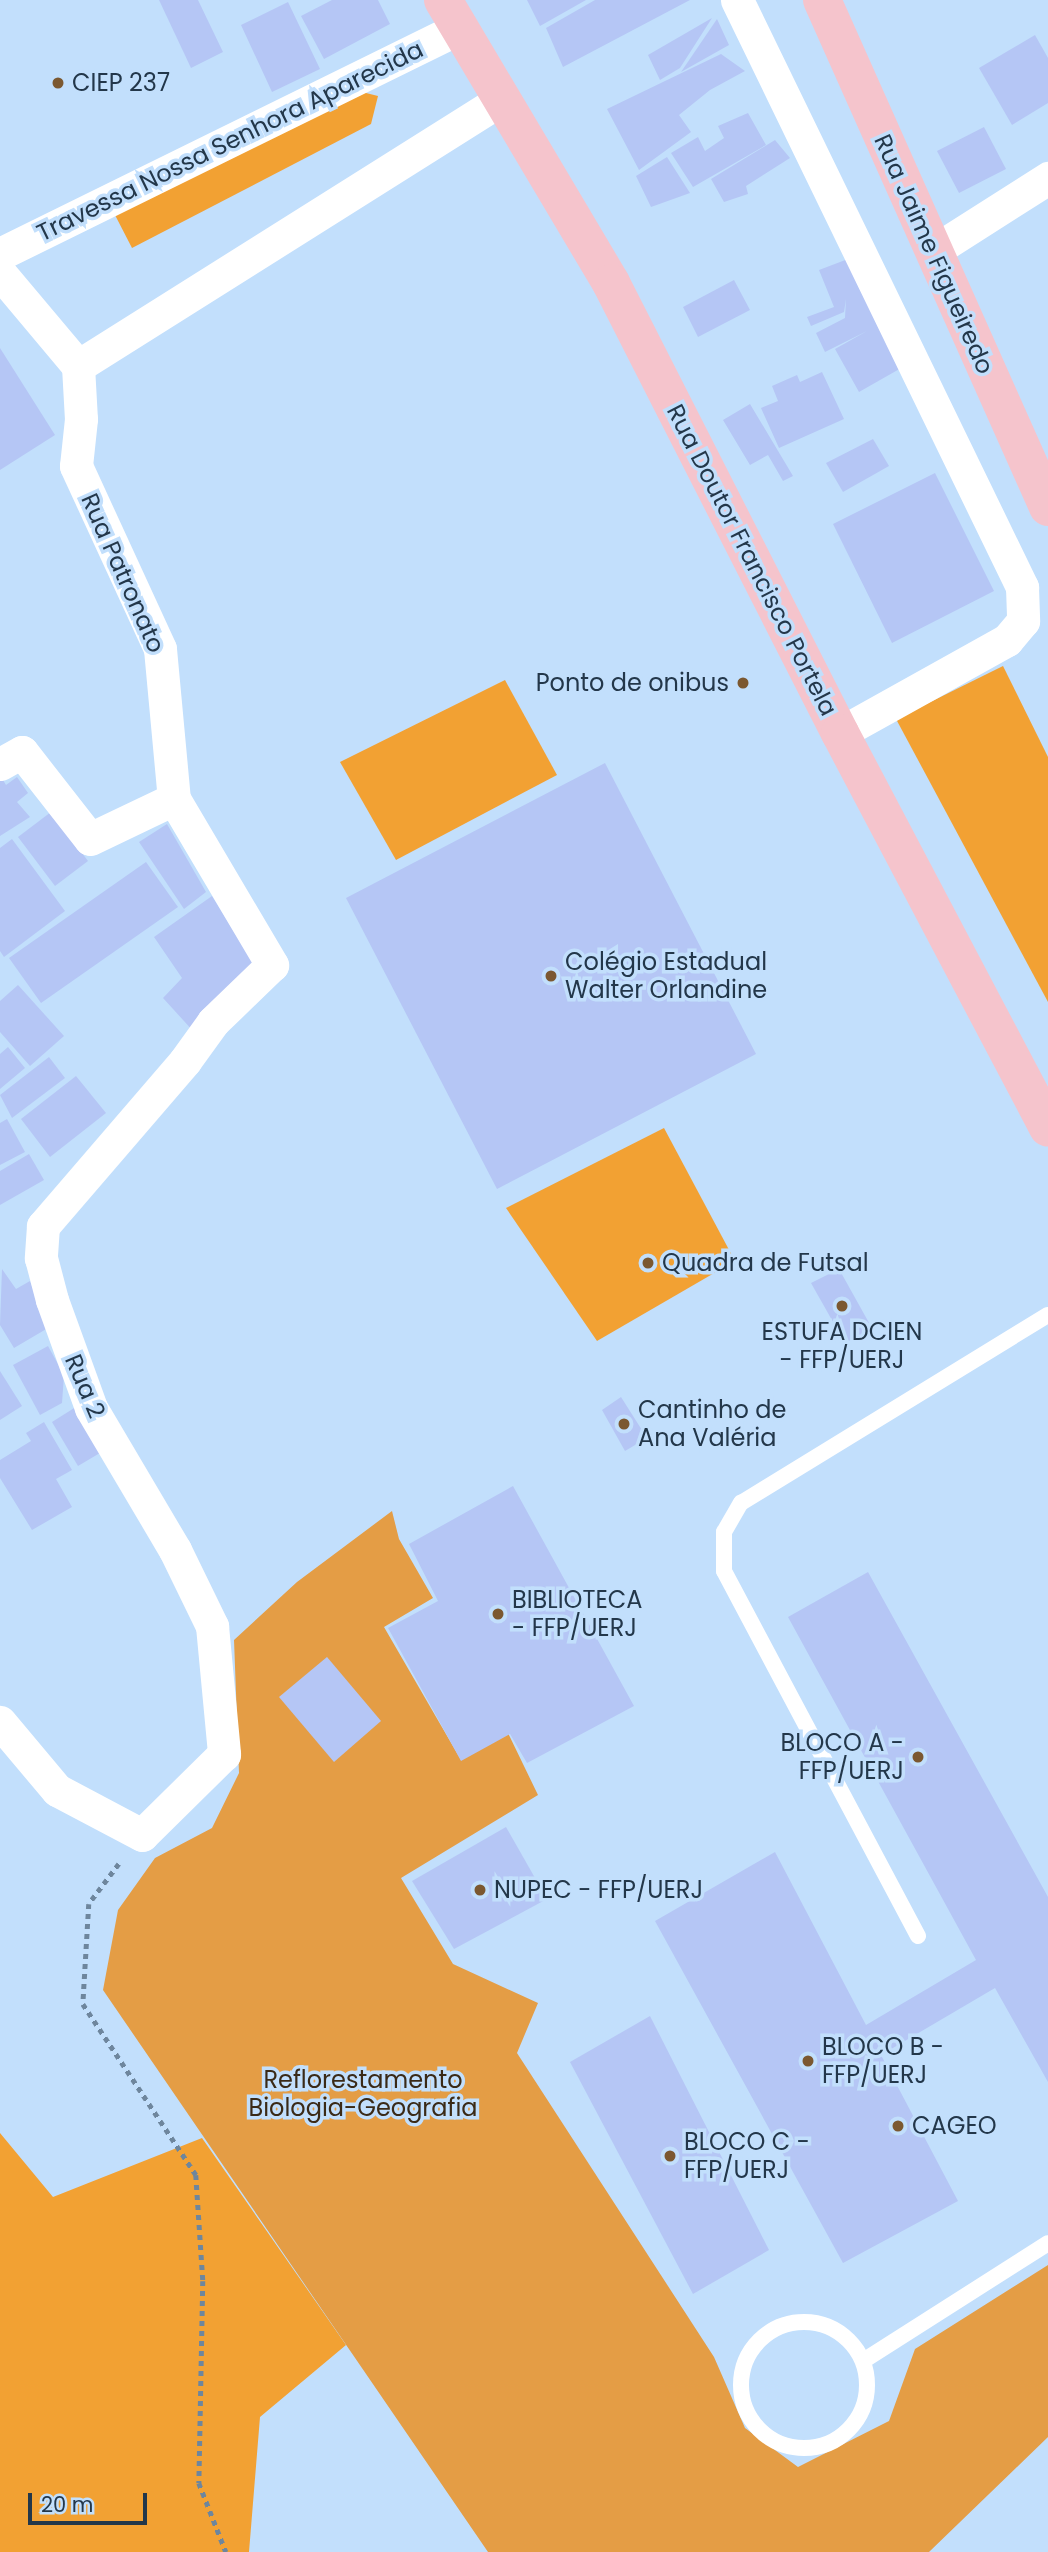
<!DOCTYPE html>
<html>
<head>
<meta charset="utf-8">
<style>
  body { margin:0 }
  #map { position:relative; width:1048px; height:2552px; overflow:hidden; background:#c2dffc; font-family:Poppins,sans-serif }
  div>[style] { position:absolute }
  .green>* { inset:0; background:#f2a133 }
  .forest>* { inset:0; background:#e49d45 }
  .building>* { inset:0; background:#b5c6f5 }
  .path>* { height:4.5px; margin-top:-2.25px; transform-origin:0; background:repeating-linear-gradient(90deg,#6e869d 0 5px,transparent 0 10px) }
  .lane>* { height:16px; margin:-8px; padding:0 8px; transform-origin:8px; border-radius:8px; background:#fff }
  .lane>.ring { margin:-8px; padding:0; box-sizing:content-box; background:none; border:16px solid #fff; border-radius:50% }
  .street>* { height:33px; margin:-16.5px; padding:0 16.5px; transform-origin:16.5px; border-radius:16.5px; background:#fff }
  .primary>* { height:38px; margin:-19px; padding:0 19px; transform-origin:19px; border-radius:19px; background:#f5c4cc }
  .dots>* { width:19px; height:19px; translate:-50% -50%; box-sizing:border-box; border:4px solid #c2dffc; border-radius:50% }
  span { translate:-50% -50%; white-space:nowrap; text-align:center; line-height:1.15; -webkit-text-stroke:7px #c2dffc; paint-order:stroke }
  .poi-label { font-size:24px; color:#23374a }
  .left { translate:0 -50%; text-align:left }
  .right { translate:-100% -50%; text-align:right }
  .street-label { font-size:24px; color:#23374a }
  .park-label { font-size:24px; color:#3a2a17 }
  .scale { position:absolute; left:28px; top:2493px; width:119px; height:32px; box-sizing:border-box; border:4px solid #23374a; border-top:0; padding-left:9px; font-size:21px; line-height:24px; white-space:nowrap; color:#23374a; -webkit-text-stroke:5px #c2dffc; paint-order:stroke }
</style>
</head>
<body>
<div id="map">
  <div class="green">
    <i style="clip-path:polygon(358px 91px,378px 96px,371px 124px,132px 248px,115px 215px)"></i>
    <i style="clip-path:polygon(1003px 666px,1048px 757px,1048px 1002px,896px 719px)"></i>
    <i style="clip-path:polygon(505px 680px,557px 775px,396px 860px,340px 762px)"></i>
    <i style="clip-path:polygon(664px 1128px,735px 1261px,597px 1341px,506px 1208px)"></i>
    <i style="clip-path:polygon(0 2133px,53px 2197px,202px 2138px,346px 2345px,260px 2417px,249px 2552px,0 2552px)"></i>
  </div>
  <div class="forest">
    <i style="clip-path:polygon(392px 1511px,399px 1539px,433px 1598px,384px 1627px,461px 1760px,508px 1733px,538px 1795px,401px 1878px,453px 1964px,538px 2003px,517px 2053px,714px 2357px,745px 2428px,798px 2467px,889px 2421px,915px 2349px,1048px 2265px,1048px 2437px,929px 2552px,488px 2552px,103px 1990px,118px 1910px,155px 1858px,212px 1828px,239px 1773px,234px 1640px,297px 1582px)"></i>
  </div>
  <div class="building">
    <i style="clip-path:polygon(159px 0,198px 0,223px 52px,191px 68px)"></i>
    <i style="clip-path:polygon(332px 0,378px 0,390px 24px,324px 59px,301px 16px)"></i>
    <i style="clip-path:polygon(527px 0,586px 0,540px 26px)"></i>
    <i style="clip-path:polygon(595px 0,690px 0,563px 67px,546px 28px)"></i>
    <i style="clip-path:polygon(288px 2px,320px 69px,272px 92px,241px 25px)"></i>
    <i style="clip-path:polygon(712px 18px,680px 68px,660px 80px,648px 55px)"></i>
    <i style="clip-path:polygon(717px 19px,729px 45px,681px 72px)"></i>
    <i style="clip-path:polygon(1035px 35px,1048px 58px,1048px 103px,1012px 125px,979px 68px)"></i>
    <i style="clip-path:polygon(721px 54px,745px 71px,710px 90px,679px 115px,691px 132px,639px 170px,607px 109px)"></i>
    <i style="clip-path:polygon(748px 113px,766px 145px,693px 187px,671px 153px,698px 137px,705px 151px,724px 138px,718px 126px)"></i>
    <i style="clip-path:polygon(984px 127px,1006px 169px,959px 193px,937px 151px)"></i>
    <i style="clip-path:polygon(775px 140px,790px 158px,746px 186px,748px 194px,724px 202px,711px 179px)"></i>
    <i style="clip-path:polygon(667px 157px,690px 193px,651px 207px,636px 176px)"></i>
    <i style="clip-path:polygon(848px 259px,910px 363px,859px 392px,835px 349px,867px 331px,825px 352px,816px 333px,845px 318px,846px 299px,844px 312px,811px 326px,807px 317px,834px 307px,819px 270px)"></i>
    <i style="clip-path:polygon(734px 280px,750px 310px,698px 337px,683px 307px)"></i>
    <i style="clip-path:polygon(0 348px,55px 435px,0 470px)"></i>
    <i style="clip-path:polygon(822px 372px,844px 419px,779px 448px,761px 408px,778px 401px,772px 386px,797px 375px,800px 382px)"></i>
    <i style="clip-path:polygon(750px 404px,793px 476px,783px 481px,768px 455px,750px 465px,723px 420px)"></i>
    <i style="clip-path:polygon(873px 439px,889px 466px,843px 492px,826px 463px)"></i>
    <i style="clip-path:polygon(935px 473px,994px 591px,892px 643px,833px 524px)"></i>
    <i style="clip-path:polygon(605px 763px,756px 1054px,497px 1189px,346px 898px)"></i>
    <i style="clip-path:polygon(0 775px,6px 785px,17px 777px,28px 793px,17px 802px,30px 817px,0 836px)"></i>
    <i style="clip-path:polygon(51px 812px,88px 861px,55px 886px,18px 837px)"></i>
    <i style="clip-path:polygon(167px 824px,206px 892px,184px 909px,139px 842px)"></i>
    <i style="clip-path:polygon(12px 839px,65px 911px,4px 957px,0 951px,0 848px)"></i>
    <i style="clip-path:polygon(146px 862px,178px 907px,41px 1003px,9px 958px)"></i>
    <i style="clip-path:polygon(212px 896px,257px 969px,194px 1032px,163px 998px,182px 978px,154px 937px)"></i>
    <i style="clip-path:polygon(18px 985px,64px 1036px,30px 1066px,0 1032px,0 1001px)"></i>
    <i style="clip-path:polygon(8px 1047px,25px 1068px,0 1089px,0 1054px)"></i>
    <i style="clip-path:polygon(49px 1057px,65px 1078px,12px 1118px,0 1095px)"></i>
    <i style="clip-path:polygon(76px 1076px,106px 1113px,50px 1157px,21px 1119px)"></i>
    <i style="clip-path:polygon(7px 1119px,25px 1152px,0 1165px,0 1123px)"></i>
    <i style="clip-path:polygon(29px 1154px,44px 1180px,0 1205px,0 1171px)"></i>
    <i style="clip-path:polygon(2px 1269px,16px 1289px,30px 1281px,48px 1328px,14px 1348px,0 1325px)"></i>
    <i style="clip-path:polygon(839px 1269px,873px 1330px,846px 1345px,811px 1283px)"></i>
    <i style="clip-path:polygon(48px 1346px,64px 1375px,62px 1403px,40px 1415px,13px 1365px)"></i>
    <i style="clip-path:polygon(0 1371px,22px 1406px,0 1420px)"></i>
    <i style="clip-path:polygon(621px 1397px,647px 1438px,625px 1451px,602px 1410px)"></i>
    <i style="clip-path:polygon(79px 1405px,105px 1450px,78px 1466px,52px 1422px)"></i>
    <i style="clip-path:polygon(44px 1422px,72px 1470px,56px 1479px,72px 1507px,32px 1530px,0 1478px,0 1460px,31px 1441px,26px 1433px)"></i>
    <i style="clip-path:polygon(513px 1486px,634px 1706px,527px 1763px,510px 1734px,461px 1761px,388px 1628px,438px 1601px,409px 1544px)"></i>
    <i style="clip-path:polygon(868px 1572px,1048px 1897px,1048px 2082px,995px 1988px,881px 2055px,958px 2201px,843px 2263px,655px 1921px,775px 1852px,866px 2025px,976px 1960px,788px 1617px)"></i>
    <i style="clip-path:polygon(327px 1657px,381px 1721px,334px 1762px,279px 1697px)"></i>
    <i style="clip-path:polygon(506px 1827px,547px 1899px,454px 1949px,412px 1881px)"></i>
    <i style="clip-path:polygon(650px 2016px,769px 2250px,693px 2294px,570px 2062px)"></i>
  </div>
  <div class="path">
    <i style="left:119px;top:1864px;width:50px;rotate:126.9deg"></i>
    <i style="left:89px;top:1904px;width:100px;rotate:93.4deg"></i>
    <i style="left:83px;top:2004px;width:205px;rotate:56.5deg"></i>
    <i style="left:196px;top:2175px;width:106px;rotate:86.2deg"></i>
    <i style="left:203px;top:2281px;width:202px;rotate:91.1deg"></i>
    <i style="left:199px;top:2483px;width:74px;rotate:68.6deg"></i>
  </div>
  <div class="lane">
    <i style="left:918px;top:1936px;width:413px;rotate:-118deg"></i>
    <i style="left:724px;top:1571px;width:39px;rotate:-90deg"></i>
    <i style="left:724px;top:1532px;width:34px;rotate:-60deg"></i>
    <i style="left:741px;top:1503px;width:360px;rotate:-31.5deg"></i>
    <i class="ring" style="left:741px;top:2322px;width:110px;height:110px"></i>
    <i style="left:863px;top:2361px;width:219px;rotate:-32.5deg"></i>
  </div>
  <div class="street">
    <i style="left:737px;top:0;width:653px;rotate:64.1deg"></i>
    <i style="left:1022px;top:587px;width:34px;rotate:88deg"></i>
    <i style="left:1023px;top:621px;width:25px;rotate:130deg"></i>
    <i style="left:1007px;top:640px;width:191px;rotate:150.9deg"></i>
    <i style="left:932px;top:252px;width:138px;rotate:-32.5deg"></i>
    <i style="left:0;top:254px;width:512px;rotate:-26.21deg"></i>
    <i style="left:0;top:273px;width:121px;rotate:50deg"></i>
    <i style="left:78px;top:366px;width:53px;rotate:86.8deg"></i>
    <i style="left:81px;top:419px;width:47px;rotate:96.1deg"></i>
    <i style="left:76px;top:466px;width:201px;rotate:65.3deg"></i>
    <i style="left:160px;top:649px;width:151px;rotate:84.7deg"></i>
    <i style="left:174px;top:799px;width:193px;rotate:59.4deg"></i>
    <i style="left:272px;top:965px;width:82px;rotate:136deg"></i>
    <i style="left:213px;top:1022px;width:48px;rotate:125.7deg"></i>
    <i style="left:185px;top:1061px;width:218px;rotate:130.7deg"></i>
    <i style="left:43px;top:1226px;width:32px;rotate:94deg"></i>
    <i style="left:41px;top:1258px;width:43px;rotate:75.3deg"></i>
    <i style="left:52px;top:1300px;width:115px;rotate:70.1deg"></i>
    <i style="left:91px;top:1408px;width:165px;rotate:59.4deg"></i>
    <i style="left:175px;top:1550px;width:85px;rotate:64deg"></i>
    <i style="left:212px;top:1626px;width:129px;rotate:84.6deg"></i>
    <i style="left:224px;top:1754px;width:115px;rotate:135.4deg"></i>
    <i style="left:142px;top:1835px;width:96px;rotate:-152.1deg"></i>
    <i style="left:57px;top:1790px;width:89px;rotate:-130deg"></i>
    <i style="left:78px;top:366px;width:499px;rotate:-32.2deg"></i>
    <i style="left:0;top:764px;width:25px;rotate:-29deg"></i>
    <i style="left:22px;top:752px;width:110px;rotate:52deg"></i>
    <i style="left:90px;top:839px;width:93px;rotate:-25.5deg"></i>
  </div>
  <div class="primary">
    <i style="left:443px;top:0;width:329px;rotate:59.3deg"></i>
    <i style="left:611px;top:283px;width:505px;rotate:63.03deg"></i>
    <i style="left:840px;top:733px;width:446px;rotate:62.2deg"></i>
    <i style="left:822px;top:0;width:555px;rotate:65.97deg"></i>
  </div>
  <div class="dots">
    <i style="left:58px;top:83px;background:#7b5830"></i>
    <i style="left:743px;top:683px;background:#7b5830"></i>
    <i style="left:551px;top:976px;background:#7b5830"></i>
    <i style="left:648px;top:1263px;background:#7b5830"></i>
    <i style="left:842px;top:1306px;background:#7b5830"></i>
    <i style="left:624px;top:1424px;background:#7b5830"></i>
    <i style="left:498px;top:1614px;background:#7b5830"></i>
    <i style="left:918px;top:1757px;background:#7b5830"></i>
    <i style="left:480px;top:1890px;background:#7b5830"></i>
    <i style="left:808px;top:2061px;background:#7b5830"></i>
    <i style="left:898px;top:2126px;background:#7b5830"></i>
    <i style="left:670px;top:2156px;background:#7b5830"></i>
  </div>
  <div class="poi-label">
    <span class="left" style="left:72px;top:83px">CIEP 237</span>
    <span class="right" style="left:729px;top:683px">Ponto de onibus</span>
    <span class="left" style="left:565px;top:976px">Colégio Estadual<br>Walter Orlandine</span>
    <span class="left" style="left:662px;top:1263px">Quadra de Futsal</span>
    <span style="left:842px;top:1346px">ESTUFA DCIEN<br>- FFP/UERJ</span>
    <span class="left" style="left:638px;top:1424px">Cantinho de<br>Ana Valéria</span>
    <span class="left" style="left:512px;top:1614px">BIBLIOTECA<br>- FFP/UERJ</span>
    <span class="right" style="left:904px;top:1757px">BLOCO A -<br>FFP/UERJ</span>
    <span class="left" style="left:494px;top:1890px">NUPEC - FFP/UERJ</span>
    <span class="left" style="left:822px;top:2061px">BLOCO B -<br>FFP/UERJ</span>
    <span class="left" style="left:912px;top:2126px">CAGEO</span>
    <span class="left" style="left:684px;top:2156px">BLOCO C -<br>FFP/UERJ</span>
  </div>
  <div class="street-label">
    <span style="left:230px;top:141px;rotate:-26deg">Travessa Nossa Senhora Aparecida</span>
    <span style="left:934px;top:254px;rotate:66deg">Rua Jaime Figueiredo</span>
    <span style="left:752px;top:560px;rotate:63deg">Rua Doutor Francisco Portela</span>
    <span style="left:123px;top:573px;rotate:66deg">Rua Patronato</span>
    <span style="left:85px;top:1386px;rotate:67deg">Rua 2</span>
  </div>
  <div class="park-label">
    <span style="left:363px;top:2094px">Reflorestamento<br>Biologia-Geografia</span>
  </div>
  <div class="scale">20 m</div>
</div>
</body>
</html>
